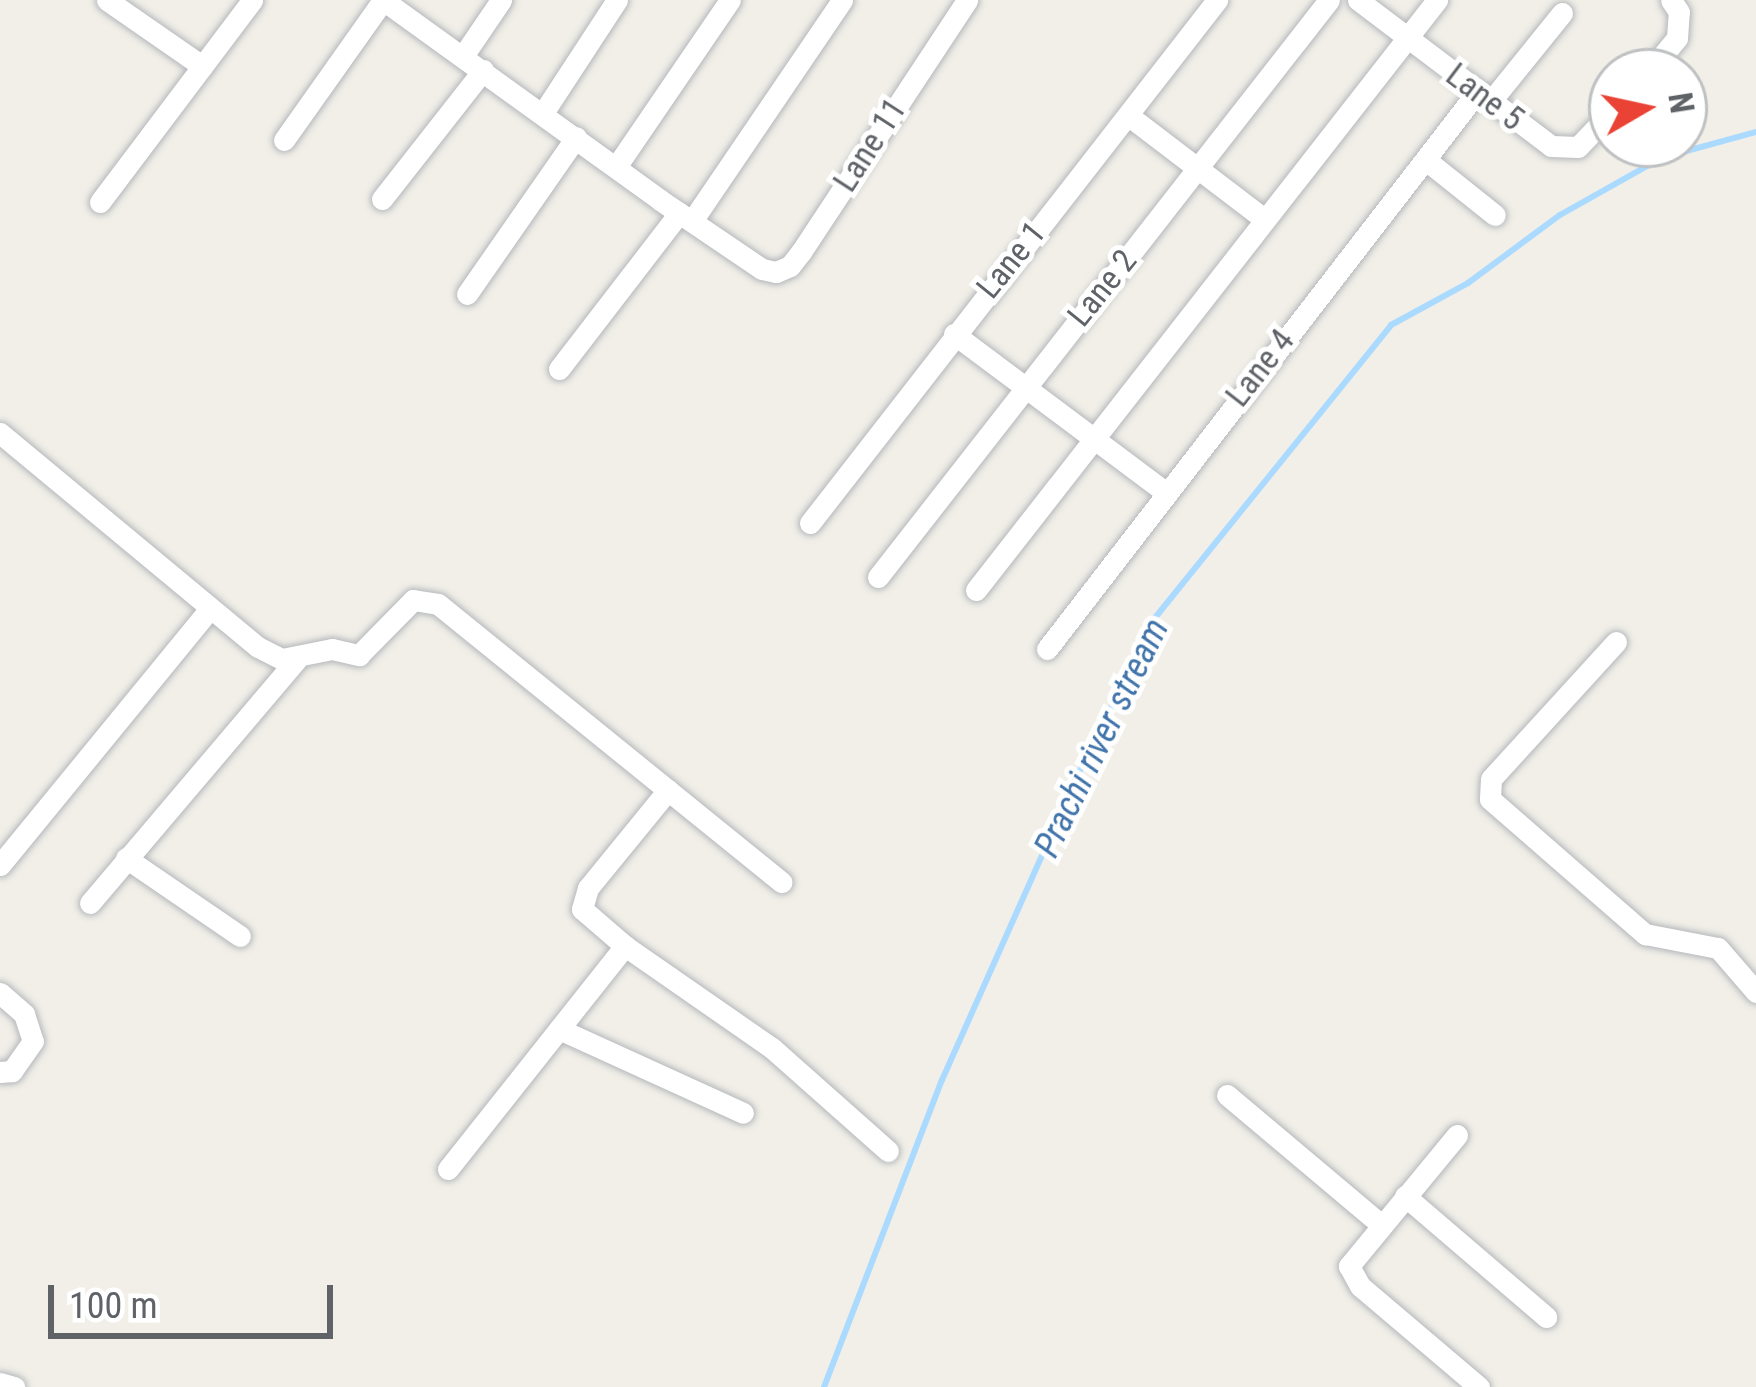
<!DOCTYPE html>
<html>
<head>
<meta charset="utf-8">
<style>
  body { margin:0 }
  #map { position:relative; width:1756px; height:1387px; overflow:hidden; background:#f1efe8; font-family:"Roboto Condensed",sans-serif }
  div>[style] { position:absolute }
  .stream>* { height:6px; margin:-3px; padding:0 3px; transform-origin:3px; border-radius:3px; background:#aadaff }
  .roads { filter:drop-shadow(0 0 3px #b5b8bc) drop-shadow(0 0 3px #b5b8bc) }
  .minor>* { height:21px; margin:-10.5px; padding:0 10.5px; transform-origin:10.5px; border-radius:10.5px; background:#fff }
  span { translate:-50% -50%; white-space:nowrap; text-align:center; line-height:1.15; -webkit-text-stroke:10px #fff; paint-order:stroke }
  .street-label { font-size:33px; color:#5f6368 }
  .water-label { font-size:36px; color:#4174aa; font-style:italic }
  .north { position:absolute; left:1588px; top:48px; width:120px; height:120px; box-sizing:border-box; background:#fff; border:3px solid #bfc1c3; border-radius:50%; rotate:81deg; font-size:33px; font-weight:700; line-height:48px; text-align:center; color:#5f6368 }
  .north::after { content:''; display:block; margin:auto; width:42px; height:54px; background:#ea4335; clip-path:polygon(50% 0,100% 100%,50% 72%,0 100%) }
  .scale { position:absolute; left:48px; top:1285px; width:285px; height:54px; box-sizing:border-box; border:6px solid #5f6368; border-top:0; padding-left:15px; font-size:36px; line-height:42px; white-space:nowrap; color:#5f6368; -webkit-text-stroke:9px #fff; paint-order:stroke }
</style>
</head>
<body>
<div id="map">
  <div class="stream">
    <i style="left:824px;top:1387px;width:329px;rotate:-69deg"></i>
    <i style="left:942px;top:1080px;width:344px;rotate:-66deg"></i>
    <i style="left:1082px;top:766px;width:164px;rotate:-63.9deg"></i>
    <i style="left:1154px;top:619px;width:378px;rotate:-51.1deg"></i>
    <i style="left:1391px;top:325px;width:88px;rotate:-28.6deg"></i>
    <i style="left:1468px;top:283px;width:114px;rotate:-36.5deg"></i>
    <i style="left:1560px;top:215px;width:116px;rotate:-29.4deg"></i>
    <i style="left:1661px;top:158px;width:98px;rotate:-15.3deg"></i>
  </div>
  <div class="roads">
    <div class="minor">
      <i style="left:107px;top:0;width:116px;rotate:34.8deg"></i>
      <i style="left:383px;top:0;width:342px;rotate:35.8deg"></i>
      <i style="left:660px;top:200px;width:123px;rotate:34.1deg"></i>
      <i style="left:762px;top:269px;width:14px;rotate:12deg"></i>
      <i style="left:776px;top:272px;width:15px;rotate:-23deg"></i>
      <i style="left:790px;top:266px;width:18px;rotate:-52deg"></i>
      <i style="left:801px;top:252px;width:302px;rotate:-56.6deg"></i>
      <i style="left:1358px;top:0;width:242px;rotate:37.1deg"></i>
      <i style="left:1551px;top:146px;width:27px;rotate:2deg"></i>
      <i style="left:1578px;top:147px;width:50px;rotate:-46.6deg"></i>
      <i style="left:463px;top:56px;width:68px;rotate:-55.8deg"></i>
      <i style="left:1649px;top:72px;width:44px;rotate:-50.5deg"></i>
      <i style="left:1677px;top:38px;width:26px;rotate:-86deg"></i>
      <i style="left:1679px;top:12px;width:14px;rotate:-124deg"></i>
      <i style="left:1491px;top:101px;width:113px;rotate:-51.1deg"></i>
      <i style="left:543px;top:113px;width:135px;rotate:-56.8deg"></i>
      <i style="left:1129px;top:116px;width:170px;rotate:37.3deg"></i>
      <i style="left:284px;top:140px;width:171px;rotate:-54.7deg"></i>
      <i style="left:1426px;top:160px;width:88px;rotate:38.6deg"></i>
      <i style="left:616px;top:167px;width:202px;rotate:-55.7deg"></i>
      <i style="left:382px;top:199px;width:164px;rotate:-51.9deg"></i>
      <i style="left:100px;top:202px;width:253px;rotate:-53deg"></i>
      <i style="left:692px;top:221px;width:267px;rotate:-55.8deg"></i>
      <i style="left:467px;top:294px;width:191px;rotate:-55.2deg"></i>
      <i style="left:954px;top:334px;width:264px;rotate:36.8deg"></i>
      <i style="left:559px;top:369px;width:197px;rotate:-52.4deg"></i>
      <i style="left:0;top:433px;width:335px;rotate:39.7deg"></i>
      <i style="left:258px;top:647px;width:27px;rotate:27deg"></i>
      <i style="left:282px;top:659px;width:51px;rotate:-11.3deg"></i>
      <i style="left:332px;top:649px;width:28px;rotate:13deg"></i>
      <i style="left:359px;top:655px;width:77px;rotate:-45.5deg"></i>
      <i style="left:413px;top:600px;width:25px;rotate:9deg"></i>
      <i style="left:438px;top:604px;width:442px;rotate:39deg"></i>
      <i style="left:810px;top:523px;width:663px;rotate:-52.11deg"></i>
      <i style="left:878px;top:577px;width:732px;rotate:-51.99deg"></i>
      <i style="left:976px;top:590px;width:749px;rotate:-52deg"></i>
      <i style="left:1616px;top:642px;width:185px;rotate:132.4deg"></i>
      <i style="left:1491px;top:779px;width:20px;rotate:93deg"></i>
      <i style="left:1490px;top:799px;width:206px;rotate:41.1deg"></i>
      <i style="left:1645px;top:934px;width:74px;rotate:10.9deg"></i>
      <i style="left:1718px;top:948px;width:58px;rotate:49.2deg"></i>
      <i style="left:1047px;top:649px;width:705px;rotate:-52.32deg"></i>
      <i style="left:668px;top:790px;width:127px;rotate:129.2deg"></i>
      <i style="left:588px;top:888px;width:22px;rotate:106deg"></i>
      <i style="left:582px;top:909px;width:57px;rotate:40.7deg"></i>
      <i style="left:625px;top:946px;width:179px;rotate:34.8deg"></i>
      <i style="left:772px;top:1048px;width:155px;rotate:41.6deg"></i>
      <i style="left:126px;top:858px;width:138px;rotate:34.4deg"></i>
      <i style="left:0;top:865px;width:332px;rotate:-50.7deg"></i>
      <i style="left:90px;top:903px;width:320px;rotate:-49.7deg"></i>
      <i style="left:0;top:993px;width:32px;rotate:41deg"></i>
      <i style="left:24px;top:1014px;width:28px;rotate:72deg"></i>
      <i style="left:33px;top:1041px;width:37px;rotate:125deg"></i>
      <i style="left:12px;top:1071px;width:12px;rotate:175deg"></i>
      <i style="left:559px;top:1029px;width:202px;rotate:24.5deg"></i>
      <i style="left:1227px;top:1095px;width:200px;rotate:40.1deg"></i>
      <i style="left:1457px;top:1135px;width:170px;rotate:129.5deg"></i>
      <i style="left:1349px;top:1266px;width:23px;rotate:61deg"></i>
      <i style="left:1360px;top:1286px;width:156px;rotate:40.3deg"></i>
      <i style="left:448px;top:1169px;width:285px;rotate:-51.6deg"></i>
      <i style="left:1405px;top:1196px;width:186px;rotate:40.6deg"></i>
      <i style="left:0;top:1383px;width:15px;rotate:16deg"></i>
    </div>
  </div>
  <div class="street-label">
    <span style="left:1485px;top:97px;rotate:37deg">Lane 5</span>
    <span style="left:870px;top:145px;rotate:-57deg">Lane 11</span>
    <span style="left:1011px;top:260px;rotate:-51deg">Lane 1</span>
    <span style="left:1102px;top:288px;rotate:-51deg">Lane 2</span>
    <span style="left:1260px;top:368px;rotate:-52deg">Lane 4</span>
  </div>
  <div class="water-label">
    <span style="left:1102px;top:738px;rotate:-64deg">Prachi river stream</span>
  </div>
  <div class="north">N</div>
  <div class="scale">100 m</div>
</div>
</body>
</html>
